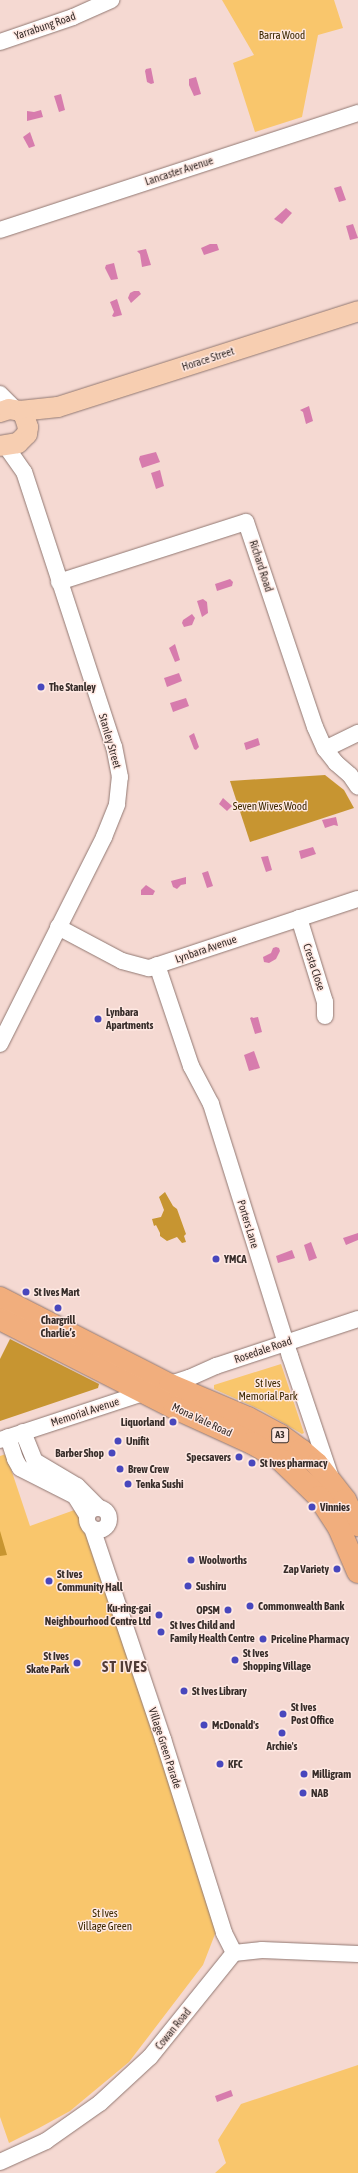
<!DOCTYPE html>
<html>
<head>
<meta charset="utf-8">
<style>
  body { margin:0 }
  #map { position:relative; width:358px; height:2173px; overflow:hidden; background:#f5d9d2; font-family:"Asap Condensed",sans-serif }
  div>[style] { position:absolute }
  .green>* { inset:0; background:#f9c66c }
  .forest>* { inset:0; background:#c79531 }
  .water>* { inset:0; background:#d77cad }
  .roads { filter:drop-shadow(0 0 1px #917872) drop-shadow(0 0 1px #917872) }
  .minor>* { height:16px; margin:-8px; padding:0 8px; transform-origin:8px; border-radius:8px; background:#fff }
  .minor>.ring { margin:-8px; padding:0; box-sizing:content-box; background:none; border:16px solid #fff; border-radius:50% }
  .major>* { height:20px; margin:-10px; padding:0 10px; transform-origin:10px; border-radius:10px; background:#f7ceb1 }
  .highway>* { height:22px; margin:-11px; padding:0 11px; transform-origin:11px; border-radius:11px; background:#f1ae7d }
  .dots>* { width:11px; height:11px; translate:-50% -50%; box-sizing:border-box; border:2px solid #fee8e2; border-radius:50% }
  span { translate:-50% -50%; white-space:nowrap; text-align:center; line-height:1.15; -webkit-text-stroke:3px #fee8e2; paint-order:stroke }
  .shield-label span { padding:1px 3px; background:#fee8e2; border:1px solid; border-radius:3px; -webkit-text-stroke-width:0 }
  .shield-label { font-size:10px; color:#372d2a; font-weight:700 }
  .street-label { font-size:11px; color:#372d2a }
  .park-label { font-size:11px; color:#3c2800 }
  .poi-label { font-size:11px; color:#372d2a; font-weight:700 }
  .left { translate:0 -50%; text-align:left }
  .right { translate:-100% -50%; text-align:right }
  .district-label { font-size:15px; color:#513b36; font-weight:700; letter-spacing:1px }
</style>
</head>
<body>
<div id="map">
  <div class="green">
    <i style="clip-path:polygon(222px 0,334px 0,343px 28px,318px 35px,302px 117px,255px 132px,233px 63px,254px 55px)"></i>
    <i style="clip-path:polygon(281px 1364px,304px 1433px,302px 1434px,263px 1411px,214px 1389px,214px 1385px)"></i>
    <i style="clip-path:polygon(6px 1454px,30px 1526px,80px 1508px,217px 1929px,203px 1965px,129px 2062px,70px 2111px,39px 2128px,9px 2143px,0 2117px,0 1456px)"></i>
    <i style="clip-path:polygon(358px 2065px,358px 2173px,215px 2173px,226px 2163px,218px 2140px,241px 2104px)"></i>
  </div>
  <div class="forest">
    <i style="clip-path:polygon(325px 775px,344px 790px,354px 808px,250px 842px,230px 781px)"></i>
    <i style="clip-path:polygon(165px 1192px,173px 1206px,177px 1209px,186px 1234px,184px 1236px,186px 1242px,182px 1243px,177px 1237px,167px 1241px,160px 1236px,160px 1233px,156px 1225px,154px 1226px,152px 1219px,161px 1217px,164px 1210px,159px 1197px)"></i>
    <i style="clip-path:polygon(10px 1339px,99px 1384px,98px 1388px,0 1421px,0 1359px)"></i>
    <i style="clip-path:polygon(0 1531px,7px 1555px,0 1556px)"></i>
  </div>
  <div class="water">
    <i style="clip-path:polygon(151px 68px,154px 83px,151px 84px,147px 82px,145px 71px,146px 69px)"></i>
    <i style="clip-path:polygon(196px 77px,201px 94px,194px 96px,189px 85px,189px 79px)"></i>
    <i style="clip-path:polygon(61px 94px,65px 110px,59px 112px,54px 96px)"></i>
    <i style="clip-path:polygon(41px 110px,43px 117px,27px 121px,27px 111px,34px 112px)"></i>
    <i style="clip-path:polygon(30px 132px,35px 146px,29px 148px,23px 137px)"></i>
    <i style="clip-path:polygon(341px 186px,346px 200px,339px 202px,334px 188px)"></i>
    <i style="clip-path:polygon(286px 208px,292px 213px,282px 224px,274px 219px)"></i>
    <i style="clip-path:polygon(353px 224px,358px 238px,350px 240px,346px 226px)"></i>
    <i style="clip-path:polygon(210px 244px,217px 244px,219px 250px,204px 255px,201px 248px)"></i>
    <i style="clip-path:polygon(146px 249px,151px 265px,142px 267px,140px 254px,137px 251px)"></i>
    <i style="clip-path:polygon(114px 263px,118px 279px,111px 280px,105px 268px,106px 265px)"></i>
    <i style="clip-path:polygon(134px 291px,139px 291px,141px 294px,131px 303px,128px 298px,130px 293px)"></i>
    <i style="clip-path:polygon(117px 299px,122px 315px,114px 317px,112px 316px,114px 312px,110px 302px)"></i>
    <i style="clip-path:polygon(309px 406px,313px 421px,306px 424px,303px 412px,300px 410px)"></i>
    <i style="clip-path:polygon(156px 452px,160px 462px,142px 468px,139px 459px,140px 456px)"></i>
    <i style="clip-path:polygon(160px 470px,164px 486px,156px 489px,151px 473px)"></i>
    <i style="clip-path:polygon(230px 579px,233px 582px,232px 586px,217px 591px,215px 584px)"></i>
    <i style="clip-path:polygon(203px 599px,207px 602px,208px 613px,202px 617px,197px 601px)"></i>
    <i style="clip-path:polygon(192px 614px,195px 618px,192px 625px,184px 627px,182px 623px,183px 620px)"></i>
    <i style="clip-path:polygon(175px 644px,180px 660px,175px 662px,169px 648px)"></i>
    <i style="clip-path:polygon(179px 673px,182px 681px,167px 687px,164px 678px)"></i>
    <i style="clip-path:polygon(186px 698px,189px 706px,173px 712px,170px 703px)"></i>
    <i style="clip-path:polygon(194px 733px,199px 747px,196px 750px,194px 749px,189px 736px)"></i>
    <i style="clip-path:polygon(258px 738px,260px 745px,246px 750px,244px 743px)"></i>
    <i style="clip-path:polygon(223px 798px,232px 806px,227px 811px,219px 804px)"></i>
    <i style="clip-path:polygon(336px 817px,338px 826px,334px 825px,325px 828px,322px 820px)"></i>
    <i style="clip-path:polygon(313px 847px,316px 854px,301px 859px,299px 851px)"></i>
    <i style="clip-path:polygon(268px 856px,272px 870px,266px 872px,261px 857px)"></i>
    <i style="clip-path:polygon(208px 871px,213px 886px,207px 888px,202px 873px)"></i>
    <i style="clip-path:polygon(186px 877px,186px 884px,181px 885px,177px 889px,173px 887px,171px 881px)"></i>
    <i style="clip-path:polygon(146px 885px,155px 891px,153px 895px,141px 895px,141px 890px)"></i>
    <i style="clip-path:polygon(276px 947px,279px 948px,280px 951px,276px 959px,269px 963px,264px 962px,263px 957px,271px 953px,273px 948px)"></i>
    <i style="clip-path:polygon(252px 1017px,253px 1018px,258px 1017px,262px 1032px,255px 1034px,250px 1018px)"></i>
    <i style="clip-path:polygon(254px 1051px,260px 1068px,249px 1071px,244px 1055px)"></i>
    <i style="clip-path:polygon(358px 1233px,358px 1240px,346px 1245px,343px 1238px)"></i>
    <i style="clip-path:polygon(311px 1242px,317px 1258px,309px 1261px,304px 1245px)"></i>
    <i style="clip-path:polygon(292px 1250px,295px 1258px,278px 1263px,276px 1256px)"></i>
    <i style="clip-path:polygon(231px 2090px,233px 2096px,217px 2102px,215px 2096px)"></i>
  </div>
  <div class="roads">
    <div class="minor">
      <i style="left:0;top:42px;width:77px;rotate:-18.9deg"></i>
      <i style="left:73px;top:17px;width:42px;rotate:-24.1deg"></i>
      <i style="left:0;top:230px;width:377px;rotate:-18.1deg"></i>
      <i style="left:0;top:394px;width:23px;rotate:45deg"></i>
      <i style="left:59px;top:582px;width:196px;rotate:-17.8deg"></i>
      <i style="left:246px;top:522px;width:216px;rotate:71.4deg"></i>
      <i style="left:315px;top:727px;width:24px;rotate:66deg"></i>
      <i style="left:325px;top:749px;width:18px;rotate:52deg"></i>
      <i style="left:336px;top:763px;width:18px;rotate:41deg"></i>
      <i style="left:350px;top:775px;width:14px;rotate:56deg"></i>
      <i style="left:325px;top:749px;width:37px;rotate:-26deg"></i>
      <i style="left:299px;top:918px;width:88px;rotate:72.8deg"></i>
      <i style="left:325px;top:1002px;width:14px;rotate:90deg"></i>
      <i style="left:58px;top:927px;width:72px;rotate:28deg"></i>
      <i style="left:122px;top:961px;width:28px;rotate:15deg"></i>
      <i style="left:149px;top:968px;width:220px;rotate:-18.3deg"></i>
      <i style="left:157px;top:965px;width:107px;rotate:71.4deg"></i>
      <i style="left:191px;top:1066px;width:43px;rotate:62.2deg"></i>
      <i style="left:211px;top:1104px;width:264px;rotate:72.6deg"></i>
      <i style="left:290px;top:1356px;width:126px;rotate:71.4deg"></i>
      <i style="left:0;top:1044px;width:232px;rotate:-63.3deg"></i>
      <i style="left:104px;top:837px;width:35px;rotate:-68deg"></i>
      <i style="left:117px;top:804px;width:27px;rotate:-84deg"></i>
      <i style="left:120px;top:777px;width:31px;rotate:-101deg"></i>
      <i style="left:114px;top:747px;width:289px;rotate:-108.1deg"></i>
      <i style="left:24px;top:472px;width:32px;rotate:-125deg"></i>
      <i style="left:23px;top:1432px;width:31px;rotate:68deg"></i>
      <i style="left:35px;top:1461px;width:49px;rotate:30.8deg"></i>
      <i style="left:77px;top:1486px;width:31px;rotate:45deg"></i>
      <i style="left:8px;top:1437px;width:23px;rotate:72deg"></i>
      <i style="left:15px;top:1459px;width:10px;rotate:61deg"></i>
      <i style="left:20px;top:1468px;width:62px;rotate:27deg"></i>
      <i style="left:75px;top:1496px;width:22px;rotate:58deg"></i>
      <i style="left:0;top:1440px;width:199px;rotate:-18.2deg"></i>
      <i style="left:189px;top:1378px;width:30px;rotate:-24deg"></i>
      <i style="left:216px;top:1366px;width:150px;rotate:-18.3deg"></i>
      <i class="ring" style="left:87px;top:1508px;width:6px;height:6px"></i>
      <i style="left:92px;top:1528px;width:223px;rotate:71.4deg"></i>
      <i style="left:163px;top:1739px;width:203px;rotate:72.5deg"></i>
      <i style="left:224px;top:1933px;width:22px;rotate:63deg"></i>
      <i style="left:0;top:2162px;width:51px;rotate:-24.5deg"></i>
      <i style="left:46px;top:2141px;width:66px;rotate:-35.1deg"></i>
      <i style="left:100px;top:2103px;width:68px;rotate:-42.6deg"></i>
      <i style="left:150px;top:2057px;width:134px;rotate:-51.1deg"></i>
      <i style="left:234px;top:1953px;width:28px;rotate:-6deg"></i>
      <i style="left:262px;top:1950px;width:96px;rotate:2.4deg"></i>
    </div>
    <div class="major">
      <i style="left:20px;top:411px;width:38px;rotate:-6deg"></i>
      <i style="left:58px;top:407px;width:315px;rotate:-17.7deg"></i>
      <i style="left:0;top:412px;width:9px;rotate:-18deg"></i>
      <i style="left:9px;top:409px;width:11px;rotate:10deg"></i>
      <i style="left:20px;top:411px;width:6px;rotate:45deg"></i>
      <i style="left:24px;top:415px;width:13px;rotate:72deg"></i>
      <i style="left:28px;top:427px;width:7px;rotate:98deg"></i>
      <i style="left:27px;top:434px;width:13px;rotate:135deg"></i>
      <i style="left:18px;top:443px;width:18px;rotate:171deg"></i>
    </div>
    <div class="highway">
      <i style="left:0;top:1298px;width:191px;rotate:27.1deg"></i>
      <i style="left:170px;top:1385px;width:85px;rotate:22.9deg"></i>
      <i style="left:248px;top:1418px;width:36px;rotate:28deg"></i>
      <i style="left:280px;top:1435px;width:26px;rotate:36deg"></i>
      <i style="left:301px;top:1450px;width:21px;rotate:41deg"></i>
      <i style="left:317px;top:1464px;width:46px;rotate:52.1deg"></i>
      <i style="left:345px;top:1500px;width:28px;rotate:63deg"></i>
      <i style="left:0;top:1319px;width:196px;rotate:27deg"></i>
      <i style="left:175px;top:1408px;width:85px;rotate:24.4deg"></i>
      <i style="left:252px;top:1443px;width:34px;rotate:30deg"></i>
      <i style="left:281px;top:1460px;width:53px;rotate:44.2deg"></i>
      <i style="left:319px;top:1497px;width:37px;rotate:57deg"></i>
      <i style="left:339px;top:1528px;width:48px;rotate:66.6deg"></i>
    </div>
  </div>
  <div class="dots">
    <i style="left:41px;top:687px;background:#4847bd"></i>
    <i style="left:98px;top:1019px;background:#4847bd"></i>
    <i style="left:216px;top:1259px;background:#4847bd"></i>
    <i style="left:26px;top:1292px;background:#4847bd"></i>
    <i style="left:58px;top:1308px;background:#4847bd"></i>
    <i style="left:173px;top:1422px;background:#4847bd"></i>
    <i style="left:118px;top:1441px;background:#4847bd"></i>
    <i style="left:112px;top:1453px;background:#4847bd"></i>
    <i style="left:239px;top:1457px;background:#4847bd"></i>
    <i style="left:252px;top:1463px;background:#4847bd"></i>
    <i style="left:120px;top:1469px;background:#4847bd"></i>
    <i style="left:128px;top:1484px;background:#4847bd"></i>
    <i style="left:312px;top:1507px;background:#4847bd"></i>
    <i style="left:191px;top:1560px;background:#4847bd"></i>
    <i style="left:337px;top:1569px;background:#4847bd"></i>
    <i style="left:49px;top:1581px;background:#4847bd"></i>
    <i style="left:188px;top:1586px;background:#4847bd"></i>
    <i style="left:250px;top:1606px;background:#4847bd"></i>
    <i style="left:228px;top:1610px;background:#4847bd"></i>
    <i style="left:159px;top:1615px;background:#4847bd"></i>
    <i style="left:161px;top:1632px;background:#4847bd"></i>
    <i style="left:263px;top:1639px;background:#4847bd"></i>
    <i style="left:235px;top:1660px;background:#4847bd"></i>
    <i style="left:77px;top:1663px;background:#4847bd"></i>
    <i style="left:184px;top:1691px;background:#4847bd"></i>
    <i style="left:283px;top:1714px;background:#4847bd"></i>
    <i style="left:204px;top:1725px;background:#4847bd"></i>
    <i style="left:282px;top:1733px;background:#4847bd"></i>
    <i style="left:220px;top:1764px;background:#4847bd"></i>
    <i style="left:304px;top:1774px;background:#4847bd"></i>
    <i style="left:303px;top:1793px;background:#4847bd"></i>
  </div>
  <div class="shield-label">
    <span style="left:280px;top:1435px">A3</span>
  </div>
  <div class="street-label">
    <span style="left:45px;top:26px;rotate:-19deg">Yarrabung Road</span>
    <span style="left:179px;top:171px;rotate:-18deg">Lancaster Avenue</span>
    <span style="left:208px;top:359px;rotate:-18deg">Horace Street</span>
    <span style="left:261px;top:566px;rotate:72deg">Richard Road</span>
    <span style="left:110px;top:741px;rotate:74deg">Stanley Street</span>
    <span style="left:206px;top:949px;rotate:-19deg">Lynbara Avenue</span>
    <span style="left:314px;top:967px;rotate:72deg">Cresta Close</span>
    <span style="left:248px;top:1224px;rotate:73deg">Porters Lane</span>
    <span style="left:263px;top:1350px;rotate:-19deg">Rosedale Road</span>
    <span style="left:85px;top:1412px;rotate:-18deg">Memorial Avenue</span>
    <span style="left:202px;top:1420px;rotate:25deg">Mona Vale Road</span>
    <span style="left:165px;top:1748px;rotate:72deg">Village Green Parade</span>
    <span style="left:173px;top:2029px;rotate:-51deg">Cowan Road</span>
  </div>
  <div class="park-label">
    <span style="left:282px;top:35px">Barra Wood</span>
    <span style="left:270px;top:806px">Seven Wives Wood</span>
    <span style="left:268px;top:1390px">St Ives<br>Memorial Park</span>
    <span style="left:105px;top:1920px">St Ives<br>Village Green</span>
  </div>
  <div class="poi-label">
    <span class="left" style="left:49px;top:687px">The Stanley</span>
    <span class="left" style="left:106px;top:1019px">Lynbara<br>Apartments</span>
    <span class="left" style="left:224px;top:1259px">YMCA</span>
    <span class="left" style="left:34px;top:1292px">St Ives Mart</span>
    <span style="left:58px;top:1327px">Chargrill<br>Charlie’s</span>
    <span class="right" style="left:165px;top:1422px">Liquorland</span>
    <span class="left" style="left:126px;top:1441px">Unifit</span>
    <span class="right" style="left:104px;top:1453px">Barber Shop</span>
    <span class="right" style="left:231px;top:1457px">Specsavers</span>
    <span class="left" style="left:260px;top:1463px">St Ives pharmacy</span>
    <span class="left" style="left:128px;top:1469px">Brew Crew</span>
    <span class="left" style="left:136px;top:1484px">Tenka Sushi</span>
    <span class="left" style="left:320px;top:1507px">Vinnies</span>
    <span class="left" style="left:199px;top:1560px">Woolworths</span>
    <span class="right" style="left:329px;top:1569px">Zap Variety</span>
    <span class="left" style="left:57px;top:1581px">St Ives<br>Community Hall</span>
    <span class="left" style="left:196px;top:1586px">Sushiru</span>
    <span class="left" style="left:258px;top:1606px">Commonwealth Bank</span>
    <span class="right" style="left:151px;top:1615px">Ku-ring-gai<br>Neighbourhood Centre Ltd</span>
    <span class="right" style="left:220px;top:1610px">OPSM</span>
    <span class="left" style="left:170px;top:1632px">St Ives Child and<br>Family Health Centre</span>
    <span class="left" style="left:271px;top:1639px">Priceline Pharmacy</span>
    <span class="left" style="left:243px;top:1660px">St Ives<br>Shopping Village</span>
    <span class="right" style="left:69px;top:1663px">St Ives<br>Skate Park</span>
    <span class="left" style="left:192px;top:1691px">St Ives Library</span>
    <span class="left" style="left:291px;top:1714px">St Ives<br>Post Office</span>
    <span class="left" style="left:212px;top:1725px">McDonald's</span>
    <span style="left:282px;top:1746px">Archie's</span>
    <span class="left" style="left:228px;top:1764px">KFC</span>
    <span class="left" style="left:312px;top:1774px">Milligram</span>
    <span class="left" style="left:311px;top:1793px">NAB</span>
  </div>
  <div class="district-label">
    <span style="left:125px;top:1667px">ST IVES</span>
  </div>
</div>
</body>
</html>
